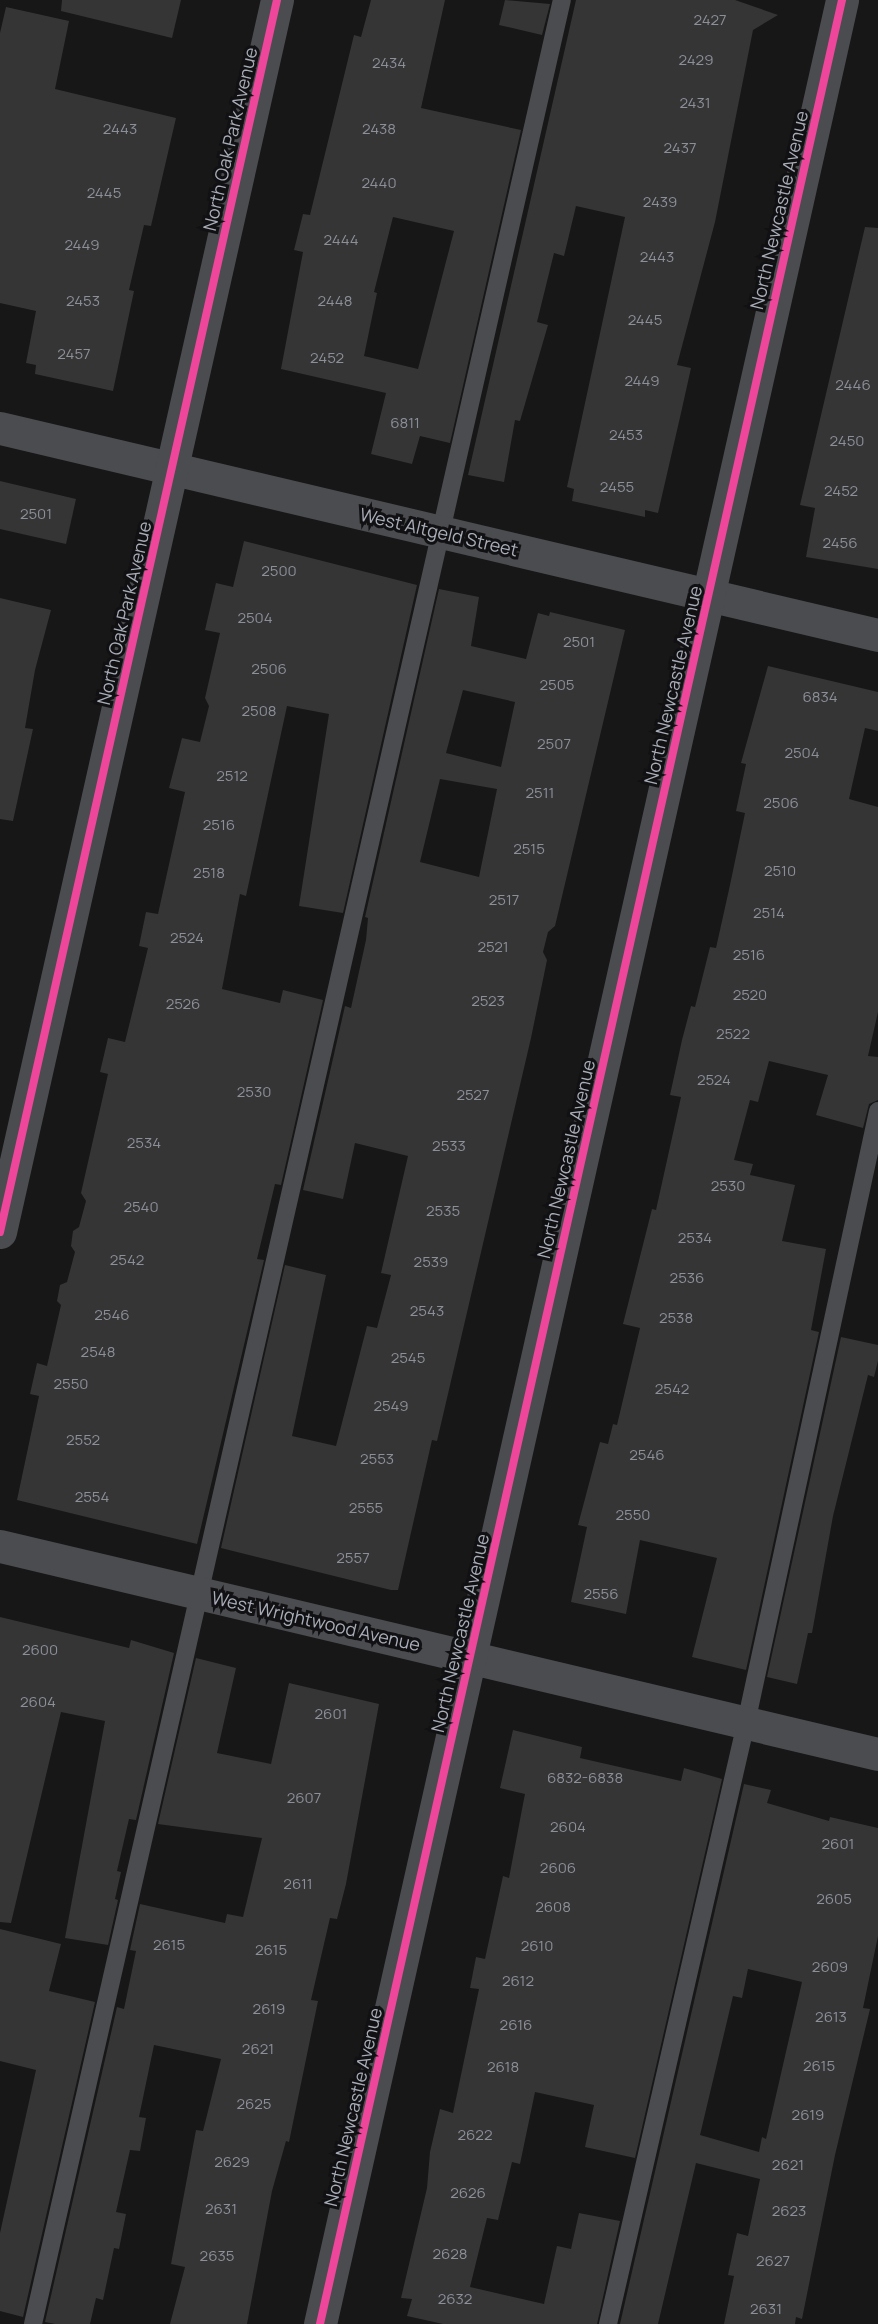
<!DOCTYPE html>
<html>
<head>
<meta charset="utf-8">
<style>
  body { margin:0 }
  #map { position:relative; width:878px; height:2324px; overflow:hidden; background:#171717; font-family:Manrope,sans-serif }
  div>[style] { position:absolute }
  .building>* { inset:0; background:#353536 }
  .service>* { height:18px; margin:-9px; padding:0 9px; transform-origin:9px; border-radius:9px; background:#4b4c50 }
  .minor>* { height:33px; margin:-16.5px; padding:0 16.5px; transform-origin:16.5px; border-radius:16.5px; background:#4b4c50 }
  .tertiary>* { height:33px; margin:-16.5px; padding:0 16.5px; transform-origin:16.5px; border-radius:16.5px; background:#4b4c50 }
  .cycleway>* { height:8px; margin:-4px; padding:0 4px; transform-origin:4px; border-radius:4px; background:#ed469a }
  span { translate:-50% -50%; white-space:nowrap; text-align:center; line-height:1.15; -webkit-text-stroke:6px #111113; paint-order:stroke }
  .number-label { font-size:15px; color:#8b8f98 }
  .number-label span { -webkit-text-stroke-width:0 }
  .street-label { font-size:18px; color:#a8adb8 }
</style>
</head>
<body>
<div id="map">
  <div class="building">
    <i style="clip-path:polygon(62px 0,181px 0,172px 38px,61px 11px)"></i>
    <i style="clip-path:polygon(evenodd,371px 0,445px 0,421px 108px,521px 130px,450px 443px,420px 436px,412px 464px,371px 454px,386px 393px,281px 369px,303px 252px,294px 250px,303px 214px,310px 215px,354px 35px,361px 37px,371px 0,393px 217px,454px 231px,418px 369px,364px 356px,377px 293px,374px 292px,393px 217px)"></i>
    <i style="clip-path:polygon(505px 0,550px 4px,542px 35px,499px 25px)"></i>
    <i style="clip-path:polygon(576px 0,735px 0,778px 15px,753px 30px,715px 222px,677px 365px,691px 368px,681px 413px,658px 513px,645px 510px,645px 517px,572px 501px,574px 489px,567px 487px,625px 217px,576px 206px,564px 256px,554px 253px,537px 322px,548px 325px,520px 421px,515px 420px,504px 482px,468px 475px)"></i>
    <i style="clip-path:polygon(6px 7px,69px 21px,55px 89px,176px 118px,151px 226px,144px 225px,129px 290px,134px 291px,113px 391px,35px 374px,36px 365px,26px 363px,36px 311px,0 303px,0 33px)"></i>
    <i style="clip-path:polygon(865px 227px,878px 228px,878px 569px,806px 557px,815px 508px,800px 505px)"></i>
    <i style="clip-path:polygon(0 481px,76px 499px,66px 544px,0 529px)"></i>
    <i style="clip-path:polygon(244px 541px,417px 585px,343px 913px,299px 906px,329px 714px,287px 706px,246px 896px,240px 894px,222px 989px,280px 1003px,283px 990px,323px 1000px,281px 1185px,275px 1184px,257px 1259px,264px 1260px,197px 1544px,17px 1500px,39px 1396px,30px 1394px,37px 1363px,47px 1366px,61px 1305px,57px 1301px,60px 1285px,67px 1282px,75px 1252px,71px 1246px,73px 1231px,79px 1227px,86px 1201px,81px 1193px,108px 1074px,100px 1072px,108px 1038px,125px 1042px,148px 948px,139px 946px,146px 912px,158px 914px,185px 792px,169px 788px,182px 738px,200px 742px,209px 706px,205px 698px,220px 633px,205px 630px,216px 583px,233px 587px)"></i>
    <i style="clip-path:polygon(evenodd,439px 589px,479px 597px,471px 646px,526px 659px,538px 613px,549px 616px,550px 612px,625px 630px,555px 926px,548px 932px,543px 952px,547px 960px,531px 1038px,437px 1441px,432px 1440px,398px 1590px,391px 1590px,221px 1548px,285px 1265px,326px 1275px,292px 1436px,336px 1446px,367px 1326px,377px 1328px,391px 1275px,381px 1273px,408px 1156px,355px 1143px,343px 1199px,303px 1190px,345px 1006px,351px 1008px,366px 940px,368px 918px,365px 917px,439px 589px,463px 690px,515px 702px,501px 767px,446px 753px,463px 690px,439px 589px,440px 779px,497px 789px,479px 877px,420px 862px,440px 779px)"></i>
    <i style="clip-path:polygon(0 598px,51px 610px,35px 670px,25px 728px,33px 729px,13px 821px,0 819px)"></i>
    <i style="clip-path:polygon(768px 666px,878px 692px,878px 731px,865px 728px,849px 799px,878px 807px,878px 1012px,868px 1056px,878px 1057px,878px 1100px,869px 1104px,863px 1128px,816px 1115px,828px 1075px,769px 1061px,758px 1102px,750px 1100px,734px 1160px,753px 1164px,750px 1175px,795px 1185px,782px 1241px,826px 1249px,811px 1330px,819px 1332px,746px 1670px,692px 1657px,717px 1558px,640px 1540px,626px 1614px,571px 1602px,587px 1527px,578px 1525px,600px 1442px,608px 1444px,613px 1424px,617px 1425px,640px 1328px,623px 1324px,652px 1209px,656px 1210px,681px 1097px,670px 1095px,682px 1040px,691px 1006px,695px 1007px,710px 947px,716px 948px,730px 885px,745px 813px,736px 811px,746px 764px,741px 763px)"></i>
    <i style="clip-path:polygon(841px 1337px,878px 1345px,878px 1361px,874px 1377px,868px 1375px,833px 1516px,812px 1633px,808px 1633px,797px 1684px,767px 1677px)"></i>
    <i style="clip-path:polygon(0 1617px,129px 1648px,131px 1640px,174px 1653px,136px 1820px,129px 1819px,117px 1871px,121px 1872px,115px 1899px,118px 1900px,108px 1945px,65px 1938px,105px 1721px,61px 1712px,11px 1923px,0 1922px)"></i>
    <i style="clip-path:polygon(196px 1658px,236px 1668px,217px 1753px,271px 1764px,289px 1683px,379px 1704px,346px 1884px,337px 1919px,330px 1918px,311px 2000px,318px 2001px,289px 2142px,286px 2141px,272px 2191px,247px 2324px,170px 2324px,185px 2267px,171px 2264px,196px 2130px,203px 2131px,221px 2059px,154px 2045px,139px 2117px,146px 2118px,140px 2151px,130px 2150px,116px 2212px,126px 2214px,119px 2249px,114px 2248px,103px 2300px,96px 2298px,90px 2324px,55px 2324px,45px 2322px,117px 2007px,124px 2009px,136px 1951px,130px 1950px,140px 1904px,225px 1923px,227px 1914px,243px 1917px,262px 1838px,158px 1824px)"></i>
    <i style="clip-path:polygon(513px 1730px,582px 1747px,580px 1758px,681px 1781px,684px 1768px,722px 1779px,635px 2158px,585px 2147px,594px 2105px,535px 2092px,520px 2164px,512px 2162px,498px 2220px,487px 2218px,470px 2287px,544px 2304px,557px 2246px,571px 2249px,579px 2213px,620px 2221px,597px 2324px,443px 2324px,407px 2316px,412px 2299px,401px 2298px,427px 2188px,430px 2152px,440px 2109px,453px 2113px,479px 1989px,470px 1988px,476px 1957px,485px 1959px,503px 1876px,509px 1878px,523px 1804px,525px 1794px,500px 1788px)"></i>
    <i style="clip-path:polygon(evenodd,744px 1784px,771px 1790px,767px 1803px,829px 1821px,830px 1817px,878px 1828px,878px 1936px,863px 2008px,870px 2009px,835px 2155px,802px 2319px,796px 2317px,795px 2324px,724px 2324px,734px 2276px,728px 2275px,737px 2233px,748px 2236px,760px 2179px,696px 2163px,658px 2324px,620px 2324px,744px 1784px,748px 1969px,802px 1982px,766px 2139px,762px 2137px,759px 2152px,700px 2135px,733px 1996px,742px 1998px,748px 1969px)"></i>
    <i style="clip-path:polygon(0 1929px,61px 1944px,49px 1991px,95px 2002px,23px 2317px,0 2311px,0 2233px,36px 2070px,0 2061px)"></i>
  </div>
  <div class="service">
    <i style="left:33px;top:2324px;width:2383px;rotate:-77.18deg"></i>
    <i style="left:608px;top:2324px;width:617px;rotate:-77.07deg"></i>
    <i style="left:746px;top:1723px;width:626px;rotate:-77.83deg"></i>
  </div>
  <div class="minor">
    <i style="left:0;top:428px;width:902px;rotate:13.27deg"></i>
    <i style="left:0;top:1546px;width:902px;rotate:13.33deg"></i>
    <i style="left:320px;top:2324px;width:2382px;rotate:-77.34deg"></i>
  </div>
  <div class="tertiary">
    <i style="left:0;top:1232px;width:1263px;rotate:-77.33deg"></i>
  </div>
  <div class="cycleway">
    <i style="left:0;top:1232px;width:1263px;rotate:-77.33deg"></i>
    <i style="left:320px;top:2324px;width:2382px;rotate:-77.34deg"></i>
  </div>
  <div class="number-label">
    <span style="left:710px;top:20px">2427</span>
    <span style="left:696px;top:60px">2429</span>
    <span style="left:389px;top:63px">2434</span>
    <span style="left:695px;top:103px">2431</span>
    <span style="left:120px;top:129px">2443</span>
    <span style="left:379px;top:129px">2438</span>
    <span style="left:680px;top:148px">2437</span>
    <span style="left:379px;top:183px">2440</span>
    <span style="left:104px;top:193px">2445</span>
    <span style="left:660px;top:202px">2439</span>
    <span style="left:341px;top:240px">2444</span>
    <span style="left:82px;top:245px">2449</span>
    <span style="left:657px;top:257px">2443</span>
    <span style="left:83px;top:301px">2453</span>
    <span style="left:335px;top:301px">2448</span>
    <span style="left:645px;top:320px">2445</span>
    <span style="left:74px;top:354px">2457</span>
    <span style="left:327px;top:358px">2452</span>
    <span style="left:642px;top:381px">2449</span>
    <span style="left:853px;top:385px">2446</span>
    <span style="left:405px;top:423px">6811</span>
    <span style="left:626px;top:435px">2453</span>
    <span style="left:847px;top:441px">2450</span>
    <span style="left:617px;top:487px">2455</span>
    <span style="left:841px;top:491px">2452</span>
    <span style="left:36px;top:514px">2501</span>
    <span style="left:840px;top:543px">2456</span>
    <span style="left:279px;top:571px">2500</span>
    <span style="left:255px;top:618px">2504</span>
    <span style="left:579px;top:642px">2501</span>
    <span style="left:269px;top:669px">2506</span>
    <span style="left:557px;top:685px">2505</span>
    <span style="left:820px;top:697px">6834</span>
    <span style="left:259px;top:711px">2508</span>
    <span style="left:554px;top:744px">2507</span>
    <span style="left:802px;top:753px">2504</span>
    <span style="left:232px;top:776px">2512</span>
    <span style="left:540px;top:793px">2511</span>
    <span style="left:781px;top:803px">2506</span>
    <span style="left:219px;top:825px">2516</span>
    <span style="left:529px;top:849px">2515</span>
    <span style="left:780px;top:871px">2510</span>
    <span style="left:209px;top:873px">2518</span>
    <span style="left:504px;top:900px">2517</span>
    <span style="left:769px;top:913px">2514</span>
    <span style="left:187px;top:938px">2524</span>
    <span style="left:493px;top:947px">2521</span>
    <span style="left:749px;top:955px">2516</span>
    <span style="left:750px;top:995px">2520</span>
    <span style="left:488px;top:1001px">2523</span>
    <span style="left:183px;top:1004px">2526</span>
    <span style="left:733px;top:1034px">2522</span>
    <span style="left:714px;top:1080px">2524</span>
    <span style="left:254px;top:1092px">2530</span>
    <span style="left:473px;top:1095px">2527</span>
    <span style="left:144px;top:1143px">2534</span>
    <span style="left:449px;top:1146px">2533</span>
    <span style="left:728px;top:1186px">2530</span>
    <span style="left:141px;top:1207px">2540</span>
    <span style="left:443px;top:1211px">2535</span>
    <span style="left:695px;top:1238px">2534</span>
    <span style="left:127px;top:1260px">2542</span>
    <span style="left:431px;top:1262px">2539</span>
    <span style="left:687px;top:1278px">2536</span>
    <span style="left:427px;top:1311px">2543</span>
    <span style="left:112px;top:1315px">2546</span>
    <span style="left:676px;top:1318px">2538</span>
    <span style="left:98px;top:1352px">2548</span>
    <span style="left:408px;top:1358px">2545</span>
    <span style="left:71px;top:1384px">2550</span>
    <span style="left:672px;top:1389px">2542</span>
    <span style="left:391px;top:1406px">2549</span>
    <span style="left:83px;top:1440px">2552</span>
    <span style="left:647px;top:1455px">2546</span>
    <span style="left:377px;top:1459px">2553</span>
    <span style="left:92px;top:1497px">2554</span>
    <span style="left:366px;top:1508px">2555</span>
    <span style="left:633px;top:1515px">2550</span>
    <span style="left:353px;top:1558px">2557</span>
    <span style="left:601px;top:1594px">2556</span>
    <span style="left:40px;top:1650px">2600</span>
    <span style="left:38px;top:1702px">2604</span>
    <span style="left:331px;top:1714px">2601</span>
    <span style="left:585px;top:1778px">6832-6838</span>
    <span style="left:304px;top:1798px">2607</span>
    <span style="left:568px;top:1827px">2604</span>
    <span style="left:838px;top:1844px">2601</span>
    <span style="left:558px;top:1868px">2606</span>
    <span style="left:298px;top:1884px">2611</span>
    <span style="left:834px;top:1899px">2605</span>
    <span style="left:553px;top:1907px">2608</span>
    <span style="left:169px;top:1945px">2615</span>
    <span style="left:537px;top:1946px">2610</span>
    <span style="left:271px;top:1950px">2615</span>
    <span style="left:830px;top:1967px">2609</span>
    <span style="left:518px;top:1981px">2612</span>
    <span style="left:269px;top:2009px">2619</span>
    <span style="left:831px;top:2017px">2613</span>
    <span style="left:516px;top:2025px">2616</span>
    <span style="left:258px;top:2049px">2621</span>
    <span style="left:819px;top:2066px">2615</span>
    <span style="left:503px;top:2067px">2618</span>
    <span style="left:254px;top:2104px">2625</span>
    <span style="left:808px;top:2115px">2619</span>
    <span style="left:475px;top:2135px">2622</span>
    <span style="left:232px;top:2162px">2629</span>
    <span style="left:788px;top:2165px">2621</span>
    <span style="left:468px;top:2193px">2626</span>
    <span style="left:221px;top:2209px">2631</span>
    <span style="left:789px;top:2211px">2623</span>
    <span style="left:450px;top:2254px">2628</span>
    <span style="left:217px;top:2256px">2635</span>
    <span style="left:773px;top:2261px">2627</span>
    <span style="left:455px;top:2299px">2632</span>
    <span style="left:766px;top:2309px">2631</span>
  </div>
  <div class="street-label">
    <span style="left:230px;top:139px;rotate:-77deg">North Oak Park Avenue</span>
    <span style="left:779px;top:210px;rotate:-77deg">North Newcastle Avenue</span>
    <span style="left:439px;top:532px;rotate:13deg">West Altgeld Street</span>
    <span style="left:124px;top:613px;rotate:-77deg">North Oak Park Avenue</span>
    <span style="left:673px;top:685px;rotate:-77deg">North Newcastle Avenue</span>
    <span style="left:566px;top:1159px;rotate:-77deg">North Newcastle Avenue</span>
    <span style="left:316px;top:1621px;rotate:13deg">West Wrightwood Avenue</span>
    <span style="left:460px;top:1633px;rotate:-77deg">North Newcastle Avenue</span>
    <span style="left:353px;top:2107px;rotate:-77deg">North Newcastle Avenue</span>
  </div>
</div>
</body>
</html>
